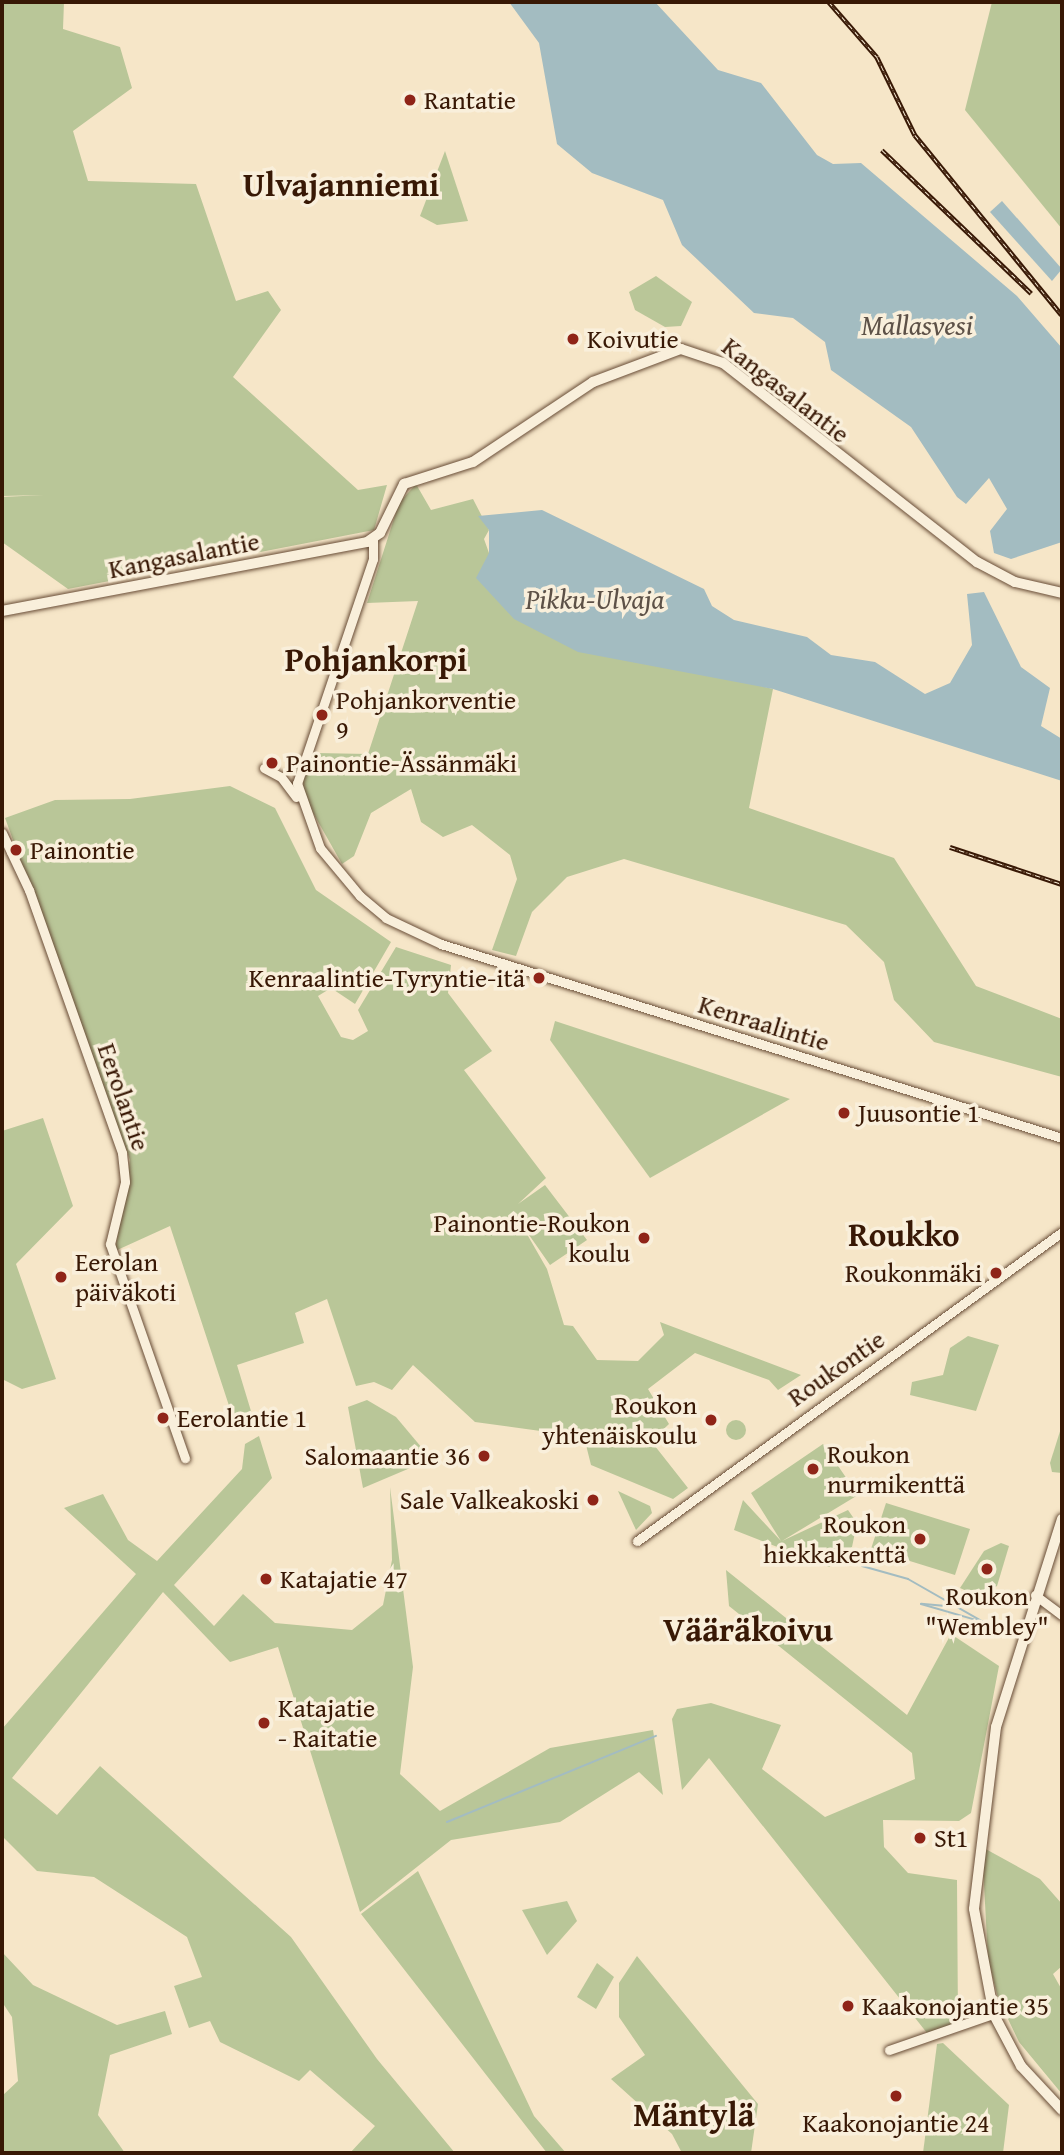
<!DOCTYPE html>
<html>
<head>
<meta charset="utf-8">
<style>
  body { margin:0 }
  #map { position:relative; width:1064px; height:2155px; overflow:hidden; background:#f6e6c8; font-family:"Gentium Book Plus",serif }
  div>[style] { position:absolute }
  .green>* { inset:0; background:#b9c698 }
  .round { border-radius:50% }
  .water>* { inset:0; background:#a3bcc1 }
  .stream>* { height:2px; margin:-1px; padding:0 1px; transform-origin:1px; border-radius:1px; background:#a3bcc1 }
  .roads { filter:drop-shadow(0 0 2px #684c36) drop-shadow(0 0 2px #684c36) }
  .tertiary>* { height:9px; margin:-4.5px; padding:0 4.5px; transform-origin:4.5px; border-radius:4.5px; background:#f9efdb }
  .secondary>* { height:10px; margin:-5px; padding:0 5px; transform-origin:5px; border-radius:5px; background:#f9efdb }
  .rail>* { height:4.5px; margin-top:-2.25px; transform-origin:0; background:repeating-linear-gradient(90deg,#f9efdb 0 5px,#381805 0 10px); box-sizing:border-box; border-block:2px solid #381805 }
  .dots>* { width:19px; height:19px; translate:-50% -50%; box-sizing:border-box; border:4px solid #f9efdb; border-radius:50% }
  span { translate:-50% -50%; white-space:nowrap; text-align:center; line-height:1.15; -webkit-text-stroke:7px #f9efdb; paint-order:stroke }
  .poi-label { font-size:26px; color:#381805 }
  .left { translate:0 -50%; text-align:left }
  .right { translate:-100% -50%; text-align:right }
  .street-label { font-size:26px; color:#381805 }
  .water-label { font-size:28px; color:#5d5147; font-style:italic }
  .district-label { font-size:33px; color:#381805; font-weight:700 }
  .frame { position:absolute; inset:0; border:4px solid #381805; pointer-events:none }
</style>
</head>
<body>
<div id="map">
  <div class="green">
    <i style="clip-path:polygon(2px 2px,64px 2px,63px 29px,120px 47px,132px 88px,73px 131px,88px 181px,196px 184px,236px 301px,268px 291px,281px 310px,233px 377px,358px 490px,387px 485px,374px 530px,68px 589px,2px 542px,2px 497px,44px 495px,2px 496px)"></i>
    <i style="clip-path:polygon(992px 2px,1062px 2px,1062px 229px,965px 110px)"></i>
    <i style="clip-path:polygon(445px 151px,468px 221px,437px 225px,420px 216px)"></i>
    <i style="clip-path:polygon(656px 276px,692px 302px,681px 326px,665px 327px,635px 310px,629px 292px)"></i>
    <i style="clip-path:polygon(416px 484px,431px 510px,473px 499px,489px 530px,484px 539px,489px 553px,700px 670px,773px 689px,749px 808px,894px 858px,976px 986px,1062px 1019px,1062px 1077px,934px 1042px,894px 1000px,884px 962px,846px 925px,624px 859px,567px 877px,532px 912px,516px 956px,492px 950px,517px 879px,510px 855px,472px 825px,443px 837px,421px 822px,411px 789px,371px 813px,354px 856px,342px 864px,304px 797px,303px 777px,316px 753px,368px 754px,418px 601px,367px 603px,399px 503px)"></i>
    <i style="clip-path:polygon(230px 786px,275px 808px,316px 890px,391px 942px,355px 1004px,331px 988px,318px 996px,341px 1037px,353px 1040px,368px 1031px,358px 1010px,396px 947px,451px 965px,448px 993px,492px 1051px,464px 1070px,546px 1178px,518px 1204px,545px 1185px,587px 1240px,550px 1265px,520px 1222px,547px 1269px,564px 1325px,573px 1326px,597px 1360px,638px 1361px,664px 1335px,660px 1322px,801px 1375px,778px 1390px,769px 1380px,695px 1353px,648px 1389px,669px 1424px,651px 1441px,688px 1488px,673px 1499px,591px 1465px,584px 1437px,475px 1422px,413px 1365px,392px 1390px,374px 1382px,356px 1386px,327px 1299px,295px 1313px,304px 1343px,237px 1365px,254px 1421px,236px 1427px,170px 1226px,115px 1251px,130px 1160px,5px 818px,55px 800px,130px 799px)"></i>
    <i style="clip-path:polygon(555px 1021px,686px 1064px,790px 1099px,650px 1178px,550px 1040px)"></i>
    <i style="clip-path:polygon(43px 1118px,73px 1206px,16px 1264px,56px 1379px,22px 1389px,2px 1379px,2px 1131px)"></i>
    <i style="clip-path:polygon(968px 1336px,999px 1345px,976px 1411px,910px 1395px,912px 1382px,943px 1375px,950px 1348px)"></i>
    <i style="clip-path:polygon(367px 1400px,396px 1417px,422px 1448px,422px 1463px,363px 1488px,348px 1407px)"></i>
    <i class="round" style="left:726px;top:1420px;width:20px;height:20px"></i>
    <i style="clip-path:polygon(1062px 1425px,1062px 1473px,1052px 1472px,1050px 1463px)"></i>
    <i style="clip-path:polygon(259px 1436px,272px 1478px,174px 1585px,214px 1626px,243px 1594px,275px 1623px,352px 1630px,383px 1605px,392px 1560px,390px 1487px,413px 1667px,400px 1774px,440px 1811px,550px 1748px,653px 1730px,663px 1795px,639px 1772px,560px 1822px,451px 1840px,360px 1912px,278px 1647px,230px 1662px,163px 1592px,12px 1778px,57px 1815px,100px 1766px,291px 1937px,377px 2059px,455px 2153px,350px 2153px,375px 2126px,310px 2070px,299px 2081px,220px 2042px,210px 2021px,189px 2028px,174px 1986px,202px 1977px,187px 1937px,94px 1877px,37px 1871px,2px 1836px,2px 1729px,136px 1574px,64px 1508px,103px 1494px,128px 1540px,157px 1561px,242px 1469px,245px 1444px)"></i>
    <i style="clip-path:polygon(823px 1444px,858px 1495px,782px 1541px,848px 1510px,857px 1523px,852px 1547px,829px 1567px,734px 1530px,743px 1500px,781px 1541px,751px 1493px)"></i>
    <i style="clip-path:polygon(618px 1491px,650px 1506px,652px 1513px,636px 1530px)"></i>
    <i style="clip-path:polygon(886px 1503px,970px 1529px,955px 1575px,871px 1549px)"></i>
    <i style="clip-path:polygon(1001px 1543px,1009px 1546px,997px 1586px,980px 1597px,960px 1588px,984px 1551px)"></i>
    <i style="clip-path:polygon(726px 1570px,907px 1715px,951px 1634px,999px 1666px,971px 1813px,959px 1821px,883px 1820px,884px 1847px,908px 1873px,957px 1880px,958px 2023px,927px 2033px,709px 1758px,682px 1790px,672px 1719px,677px 1709px,711px 1703px,781px 1725px,762px 1769px,825px 1817px,915px 1779px,912px 1753px,729px 1606px)"></i>
    <i style="clip-path:polygon(982px 1847px,1040px 1879px,1062px 1904px,1062px 1966px,1053px 1974px,1062px 1990px,1062px 2094px,1019px 2042px,998px 1998px,988px 1959px)"></i>
    <i style="clip-path:polygon(418px 1871px,534px 2116px,566px 2153px,547px 2153px,361px 1914px)"></i>
    <i style="clip-path:polygon(567px 1901px,577px 1921px,547px 1955px,522px 1910px)"></i>
    <i style="clip-path:polygon(2px 1952px,33px 1985px,117px 2025px,165px 2011px,172px 2034px,110px 2055px,98px 2115px,125px 2153px,2px 2153px,2px 2096px,18px 2081px,12px 2017px,2px 2002px)"></i>
    <i style="clip-path:polygon(637px 1956px,758px 2104px,751px 2153px,682px 2153px,672px 2134px,611px 2079px,645px 2055px,619px 2017px,619px 1983px)"></i>
    <i style="clip-path:polygon(597px 1963px,614px 1977px,596px 2009px,577px 1997px)"></i>
    <i style="clip-path:polygon(943px 2043px,1009px 2105px,1003px 2153px,923px 2153px,937px 2044px)"></i>
  </div>
  <div class="water">
    <i style="clip-path:polygon(509px 2px,655px 2px,718px 70px,761px 83px,817px 155px,833px 164px,861px 163px,1017px 296px,1062px 348px,1062px 542px,1011px 559px,994px 553px,990px 531px,1007px 509px,989px 478px,966px 504px,957px 497px,911px 427px,831px 370px,825px 342px,793px 318px,754px 313px,682px 245px,663px 200px,592px 173px,557px 144px,539px 43px)"></i>
    <i style="clip-path:polygon(1002px 201px,1062px 269px,1052px 281px,990px 212px)"></i>
    <i style="clip-path:polygon(542px 510px,704px 589px,712px 606px,734px 620px,807px 637px,831px 655px,875px 662px,925px 694px,950px 683px,972px 645px,967px 594px,984px 592px,1021px 667px,1050px 688px,1041px 726px,1062px 739px,1062px 781px,773px 689px,578px 652px,514px 619px,476px 578px,489px 553px,489px 530px,478px 516px)"></i>
  </div>
  <div class="stream">
    <i style="left:862px;top:1566px;width:48px;rotate:15.8deg"></i>
    <i style="left:908px;top:1579px;width:89px;rotate:29.7deg"></i>
    <i style="left:946px;top:1606px;width:25px;rotate:-175deg"></i>
    <i style="left:921px;top:1604px;width:65px;rotate:16.2deg"></i>
    <i style="left:447px;top:1822px;width:226px;rotate:-22.4deg"></i>
  </div>
  <div class="roads">
    <div class="tertiary">
      <i style="left:373px;top:539px;width:20px;rotate:90deg"></i>
      <i style="left:373px;top:559px;width:237px;rotate:108.7deg"></i>
      <i style="left:297px;top:783px;width:69px;rotate:70.5deg"></i>
      <i style="left:320px;top:848px;width:62px;rotate:50.2deg"></i>
      <i style="left:360px;top:896px;width:34px;rotate:40deg"></i>
      <i style="left:386px;top:918px;width:61px;rotate:25.3deg"></i>
      <i style="left:441px;top:944px;width:651px;rotate:17.35deg"></i>
      <i style="left:264px;top:768px;width:19px;rotate:28deg"></i>
      <i style="left:281px;top:777px;width:25px;rotate:53deg"></i>
      <i style="left:2px;top:833px;width:63px;rotate:64.7deg"></i>
      <i style="left:29px;top:890px;width:279px;rotate:70.5deg"></i>
      <i style="left:122px;top:1153px;width:29px;rotate:84deg"></i>
      <i style="left:125px;top:1182px;width:64px;rotate:103.6deg"></i>
      <i style="left:110px;top:1244px;width:227px;rotate:70.7deg"></i>
      <i style="left:637px;top:1541px;width:525px;rotate:-36.02deg"></i>
      <i style="left:1035px;top:1595px;width:34px;rotate:37deg"></i>
      <i style="left:889px;top:2050px;width:116px;rotate:-19.1deg"></i>
    </div>
    <div class="secondary">
      <i style="left:2px;top:611px;width:371px;rotate:-10.7deg"></i>
      <i style="left:367px;top:542px;width:16px;rotate:-35deg"></i>
      <i style="left:380px;top:533px;width:55px;rotate:-63.9deg"></i>
      <i style="left:404px;top:484px;width:72px;rotate:-17.7deg"></i>
      <i style="left:473px;top:462px;width:144px;rotate:-33.7deg"></i>
      <i style="left:593px;top:382px;width:94px;rotate:-20.6deg"></i>
      <i style="left:681px;top:349px;width:44px;rotate:18.4deg"></i>
      <i style="left:723px;top:363px;width:323px;rotate:38.1deg"></i>
      <i style="left:977px;top:562px;width:43px;rotate:27.8deg"></i>
      <i style="left:1015px;top:582px;width:48px;rotate:13.2deg"></i>
      <i style="left:1062px;top:1519px;width:218px;rotate:107.6deg"></i>
      <i style="left:996px;top:1727px;width:183px;rotate:96.9deg"></i>
      <i style="left:974px;top:1909px;width:108px;rotate:79.3deg"></i>
      <i style="left:994px;top:2015px;width:58px;rotate:62.1deg"></i>
      <i style="left:1021px;top:2066px;width:60px;rotate:47deg"></i>
    </div>
  </div>
  <div class="rail">
    <i style="left:829px;top:2px;width:73px;rotate:48.9deg"></i>
    <i style="left:877px;top:57px;width:87px;rotate:64deg"></i>
    <i style="left:915px;top:135px;width:232px;rotate:50.8deg"></i>
    <i style="left:882px;top:150px;width:207px;rotate:43.8deg"></i>
    <i style="left:950px;top:847px;width:118px;rotate:18.3deg"></i>
  </div>
  <div class="dots">
    <i style="left:410px;top:100px;background:#8f2418"></i>
    <i style="left:573px;top:339px;background:#8f2418"></i>
    <i style="left:322px;top:715px;background:#8f2418"></i>
    <i style="left:272px;top:763px;background:#8f2418"></i>
    <i style="left:16px;top:850px;background:#8f2418"></i>
    <i style="left:539px;top:978px;background:#8f2418"></i>
    <i style="left:844px;top:1113px;background:#8f2418"></i>
    <i style="left:644px;top:1238px;background:#8f2418"></i>
    <i style="left:996px;top:1273px;background:#8f2418"></i>
    <i style="left:61px;top:1277px;background:#8f2418"></i>
    <i style="left:163px;top:1418px;background:#8f2418"></i>
    <i style="left:711px;top:1420px;background:#8f2418"></i>
    <i style="left:484px;top:1456px;background:#8f2418"></i>
    <i style="left:813px;top:1469px;background:#8f2418"></i>
    <i style="left:593px;top:1500px;background:#8f2418"></i>
    <i style="left:920px;top:1539px;background:#8f2418"></i>
    <i style="left:987px;top:1569px;background:#8f2418"></i>
    <i style="left:266px;top:1579px;background:#8f2418"></i>
    <i style="left:264px;top:1723px;background:#8f2418"></i>
    <i style="left:920px;top:1838px;background:#8f2418"></i>
    <i style="left:848px;top:2006px;background:#8f2418"></i>
    <i style="left:896px;top:2096px;background:#8f2418"></i>
  </div>
  <div class="poi-label">
    <span class="left" style="left:424px;top:100px">Rantatie</span>
    <span class="left" style="left:587px;top:339px">Koivutie</span>
    <span class="left" style="left:336px;top:715px">Pohjankorventie<br>9</span>
    <span class="left" style="left:286px;top:763px">Painontie-Ässänmäki</span>
    <span class="left" style="left:30px;top:850px">Painontie</span>
    <span class="right" style="left:525px;top:978px">Kenraalintie-Tyryntie-itä</span>
    <span class="left" style="left:858px;top:1113px">Juusontie 1</span>
    <span class="right" style="left:630px;top:1238px">Painontie-Roukon<br>koulu</span>
    <span class="left" style="left:75px;top:1277px">Eerolan<br>päiväkoti</span>
    <span class="right" style="left:982px;top:1273px">Roukonmäki</span>
    <span class="right" style="left:697px;top:1420px">Roukon<br>yhtenäiskoulu</span>
    <span class="left" style="left:177px;top:1418px">Eerolantie 1</span>
    <span class="left" style="left:827px;top:1469px">Roukon<br>nurmikenttä</span>
    <span class="right" style="left:470px;top:1456px">Salomaantie 36</span>
    <span class="right" style="left:579px;top:1500px">Sale Valkeakoski</span>
    <span class="right" style="left:906px;top:1539px">Roukon<br>hiekkakenttä</span>
    <span class="left" style="left:280px;top:1579px">Katajatie 47</span>
    <span style="left:987px;top:1611px">Roukon<br>"Wembley"</span>
    <span class="left" style="left:278px;top:1723px">Katajatie<br>- Raitatie</span>
    <span class="left" style="left:934px;top:1838px">St1</span>
    <span class="left" style="left:862px;top:2006px">Kaakonojantie 35</span>
    <span style="left:896px;top:2123px">Kaakonojantie 24</span>
  </div>
  <div class="street-label">
    <span style="left:786px;top:390px;rotate:38deg">Kangasalantie</span>
    <span style="left:184px;top:555px;rotate:-11deg">Kangasalantie</span>
    <span style="left:764px;top:1023px;rotate:17deg">Kenraalintie</span>
    <span style="left:124px;top:1097px;rotate:71deg">Eerolantie</span>
    <span style="left:836px;top:1368px;rotate:-35deg">Roukontie</span>
  </div>
  <div class="water-label">
    <span style="left:917px;top:325px">Mallasvesi</span>
    <span style="left:595px;top:599px">Pikku-Ulvaja</span>
  </div>
  <div class="district-label">
    <span style="left:341px;top:185px">Ulvajanniemi</span>
    <span style="left:376px;top:660px">Pohjankorpi</span>
    <span style="left:904px;top:1235px">Roukko</span>
    <span style="left:748px;top:1630px">Vääräkoivu</span>
    <span style="left:694px;top:2115px">Mäntylä</span>
  </div>
  <div class="frame"></div>
</div>
</body>
</html>
